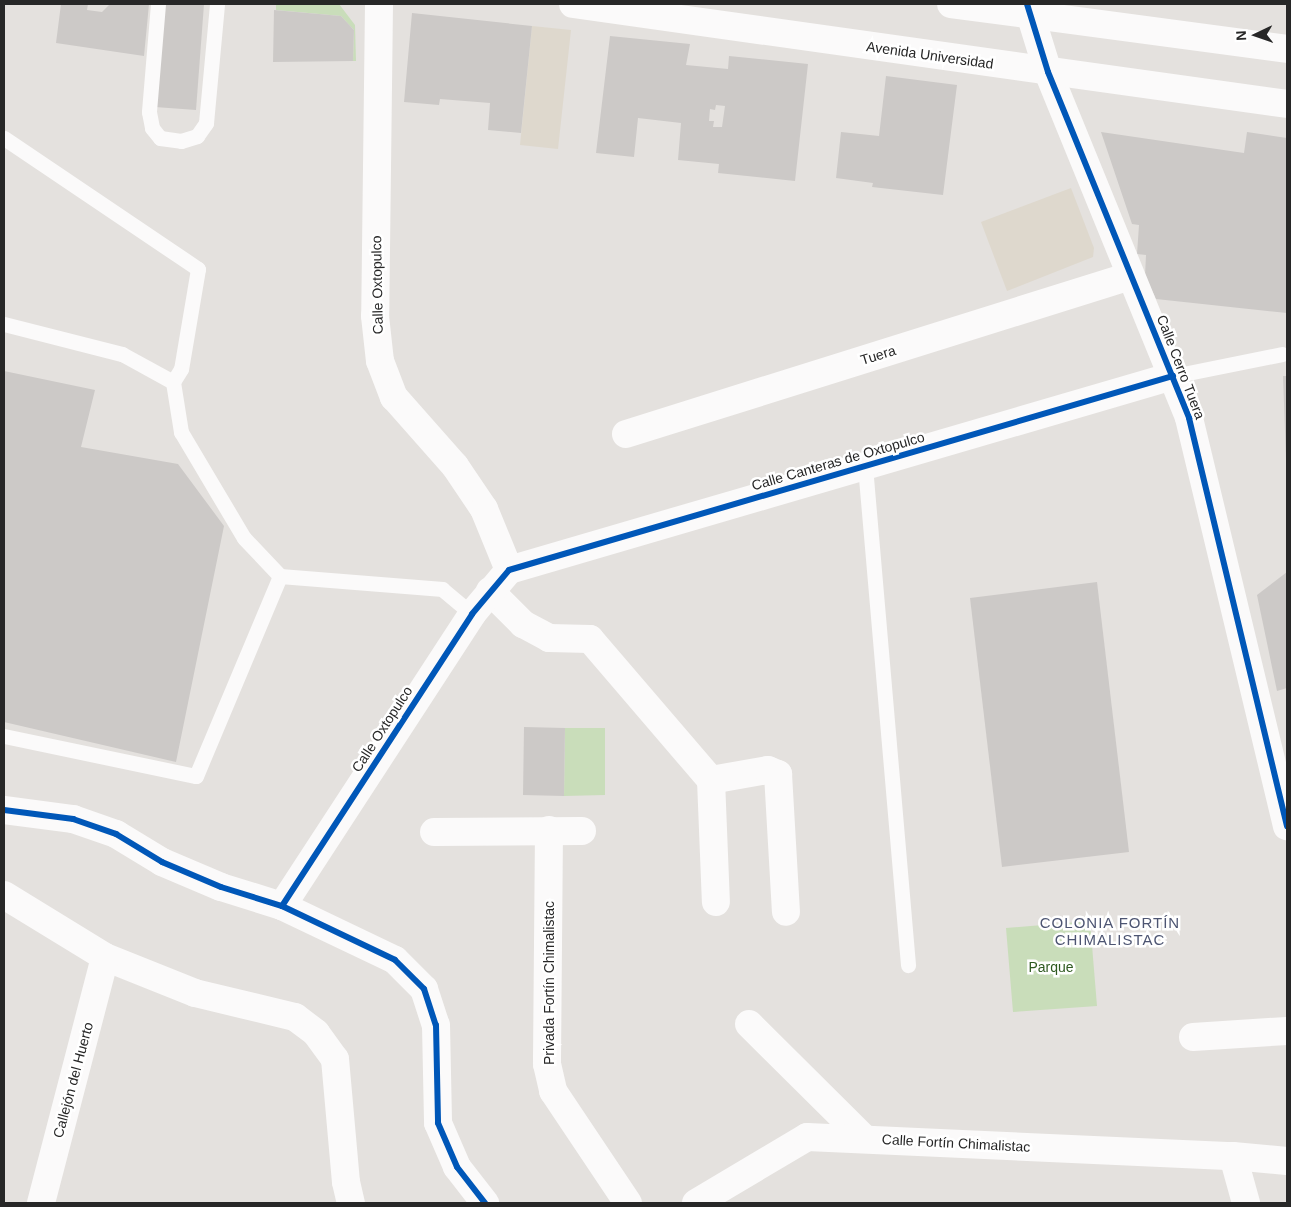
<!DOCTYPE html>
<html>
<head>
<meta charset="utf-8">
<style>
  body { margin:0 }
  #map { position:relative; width:1291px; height:1207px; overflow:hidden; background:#e4e1de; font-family:Helvetica,sans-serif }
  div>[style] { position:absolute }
  .education>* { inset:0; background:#ded8cd }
  .green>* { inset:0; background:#c9ddba }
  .building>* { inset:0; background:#ccc9c7 }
  .service>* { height:15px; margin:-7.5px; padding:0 7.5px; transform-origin:7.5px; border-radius:7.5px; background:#fbfafa }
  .minor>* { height:28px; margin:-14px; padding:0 14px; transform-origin:14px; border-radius:14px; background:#fbfafa }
  .secondary>* { height:28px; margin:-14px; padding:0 14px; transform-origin:14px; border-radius:14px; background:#fbfafa }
  .cycleway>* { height:6px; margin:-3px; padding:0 3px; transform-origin:3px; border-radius:3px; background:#0057b8 }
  span { translate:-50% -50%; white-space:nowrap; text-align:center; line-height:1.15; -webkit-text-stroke:5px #fff; paint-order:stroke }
  .street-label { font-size:14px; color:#272727 }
  .park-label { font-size:14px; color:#2f5a21 }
  .neighbourhood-label { font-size:15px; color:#4d5572; letter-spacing:1px }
  .frame { position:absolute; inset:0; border:5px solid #272727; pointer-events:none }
  .north { position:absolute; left:1231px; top:10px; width:50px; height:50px; -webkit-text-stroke:4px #fff; paint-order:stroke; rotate:267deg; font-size:14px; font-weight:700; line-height:20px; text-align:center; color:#272727 }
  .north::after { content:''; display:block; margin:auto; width:18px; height:22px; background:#272727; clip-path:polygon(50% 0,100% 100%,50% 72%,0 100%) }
</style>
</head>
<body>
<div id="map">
  <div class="education">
    <i style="clip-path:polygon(532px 26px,571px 30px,558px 149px,520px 145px)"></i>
    <i style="clip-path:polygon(1071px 188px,1094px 248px,1093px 257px,1007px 291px,981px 222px)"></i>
  </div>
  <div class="green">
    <i style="clip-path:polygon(276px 4px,339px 4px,355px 25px,356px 61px,353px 61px,354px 30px,341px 16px,276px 10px)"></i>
    <i style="clip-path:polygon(565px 728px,605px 728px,605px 795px,564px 796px)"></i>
    <i style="clip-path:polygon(1090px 921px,1097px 1006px,1013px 1012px,1006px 928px)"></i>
  </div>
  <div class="building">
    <i style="clip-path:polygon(61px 4px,88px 4px,87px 10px,102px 12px,110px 4px,149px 4px,144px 56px,56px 43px)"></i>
    <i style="clip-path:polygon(163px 4px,204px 4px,196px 110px,155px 107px)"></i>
    <i style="clip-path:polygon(274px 10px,341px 16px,354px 30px,353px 61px,273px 62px)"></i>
    <i style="clip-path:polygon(412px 13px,532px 26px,521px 133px,488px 130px,490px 103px,440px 99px,439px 105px,404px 102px)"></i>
    <i style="clip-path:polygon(evenodd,610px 36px,690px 44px,686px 65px,728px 69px,729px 56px,808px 64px,795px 181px,718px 173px,719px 164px,678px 160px,681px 123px,638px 118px,634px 157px,596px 153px,610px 36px,716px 105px,725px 106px,722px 127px,713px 127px,714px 121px,709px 121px,710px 109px,715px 110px,716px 105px)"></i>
    <i style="clip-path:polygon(886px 76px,957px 85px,943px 195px,872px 187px,873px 183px,836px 178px,841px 132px,879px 136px)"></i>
    <i style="clip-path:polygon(1101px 132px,1244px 153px,1247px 132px,1287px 138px,1287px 313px,1156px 299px,1145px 276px,1146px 255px,1137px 254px,1139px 225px,1132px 224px)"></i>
    <i style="clip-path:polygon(4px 371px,95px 390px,81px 447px,178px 464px,224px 526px,176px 762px,4px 722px)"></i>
    <i style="clip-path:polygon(1283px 376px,1287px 376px,1287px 459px,1286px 459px)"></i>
    <i style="clip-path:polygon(1287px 572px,1287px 688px,1277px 691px,1257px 595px)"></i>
    <i style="clip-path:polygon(1097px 582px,1129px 852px,1002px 867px,970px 598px)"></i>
    <i style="clip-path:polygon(524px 727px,565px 728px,564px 796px,523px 795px)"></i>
  </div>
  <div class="service">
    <i style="left:158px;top:4px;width:108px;rotate:94.8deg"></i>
    <i style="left:149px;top:112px;width:16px;rotate:79deg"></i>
    <i style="left:152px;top:128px;width:13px;rotate:51deg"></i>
    <i style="left:160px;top:138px;width:21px;rotate:8deg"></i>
    <i style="left:181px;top:141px;width:17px;rotate:-17deg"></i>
    <i style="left:197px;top:136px;width:16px;rotate:-55deg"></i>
    <i style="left:206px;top:123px;width:120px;rotate:-84.7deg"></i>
    <i style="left:4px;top:138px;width:234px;rotate:34deg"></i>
    <i style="left:198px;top:269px;width:101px;rotate:99.6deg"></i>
    <i style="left:181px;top:369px;width:15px;rotate:122deg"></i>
    <i style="left:173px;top:382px;width:51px;rotate:80.9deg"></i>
    <i style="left:181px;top:432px;width:123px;rotate:59.3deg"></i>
    <i style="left:244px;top:538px;width:52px;rotate:46.5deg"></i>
    <i style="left:280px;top:576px;width:163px;rotate:4.6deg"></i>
    <i style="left:442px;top:589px;width:39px;rotate:40deg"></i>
    <i style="left:4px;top:324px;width:122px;rotate:14.3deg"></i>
    <i style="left:122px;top:354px;width:58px;rotate:28.8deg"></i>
    <i style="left:1173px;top:376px;width:111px;rotate:-11.4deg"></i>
    <i style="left:865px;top:466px;width:501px;rotate:85.07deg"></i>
    <i style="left:4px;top:736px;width:196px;rotate:11.8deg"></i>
    <i style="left:196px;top:776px;width:217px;rotate:-67.2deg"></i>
  </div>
  <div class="minor">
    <i style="left:379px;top:4px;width:312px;rotate:90.7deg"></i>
    <i style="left:375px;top:316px;width:45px;rotate:83.7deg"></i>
    <i style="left:380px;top:361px;width:39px;rotate:69deg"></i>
    <i style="left:394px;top:397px;width:92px;rotate:48.5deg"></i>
    <i style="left:455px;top:466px;width:52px;rotate:56deg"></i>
    <i style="left:484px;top:509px;width:66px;rotate:67.7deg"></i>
    <i style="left:1027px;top:4px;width:71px;rotate:72.8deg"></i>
    <i style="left:1048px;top:72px;width:374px;rotate:67.8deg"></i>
    <i style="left:1189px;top:418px;width:420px;rotate:76.5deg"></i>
    <i style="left:626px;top:434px;width:528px;rotate:-17.41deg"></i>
    <i style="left:490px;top:591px;width:47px;rotate:45deg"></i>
    <i style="left:523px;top:624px;width:30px;rotate:28deg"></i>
    <i style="left:549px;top:638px;width:41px;rotate:1.4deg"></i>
    <i style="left:590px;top:639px;width:186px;rotate:49.4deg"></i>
    <i style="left:711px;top:780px;width:58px;rotate:-10deg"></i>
    <i style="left:768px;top:770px;width:11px;rotate:22deg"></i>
    <i style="left:778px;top:774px;width:138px;rotate:86.7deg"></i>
    <i style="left:711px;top:780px;width:122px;rotate:87.7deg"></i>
    <i style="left:4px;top:810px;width:70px;rotate:7.4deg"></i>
    <i style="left:73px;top:819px;width:46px;rotate:19.2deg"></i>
    <i style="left:116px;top:834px;width:54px;rotate:31.3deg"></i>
    <i style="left:162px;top:862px;width:64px;rotate:23deg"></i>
    <i style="left:221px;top:887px;width:64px;rotate:17.3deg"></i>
    <i style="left:282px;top:906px;width:125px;rotate:25.5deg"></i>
    <i style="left:395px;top:960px;width:41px;rotate:45deg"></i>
    <i style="left:424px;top:989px;width:38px;rotate:72deg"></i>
    <i style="left:436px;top:1025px;width:98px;rotate:88.8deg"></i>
    <i style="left:438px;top:1123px;width:48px;rotate:66.6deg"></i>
    <i style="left:457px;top:1167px;width:46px;rotate:52.1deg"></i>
    <i style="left:549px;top:830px;width:234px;rotate:90.5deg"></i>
    <i style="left:547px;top:1064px;width:28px;rotate:77deg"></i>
    <i style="left:553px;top:1091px;width:135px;rotate:56.2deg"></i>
    <i style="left:434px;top:832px;width:148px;rotate:-0.4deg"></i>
    <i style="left:4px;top:895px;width:119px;rotate:31.5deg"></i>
    <i style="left:105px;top:957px;width:97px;rotate:21.8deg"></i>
    <i style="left:195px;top:993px;width:103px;rotate:13.5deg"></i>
    <i style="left:295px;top:1017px;width:26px;rotate:37deg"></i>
    <i style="left:316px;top:1033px;width:32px;rotate:54deg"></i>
    <i style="left:335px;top:1059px;width:123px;rotate:84.9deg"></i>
    <i style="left:346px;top:1182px;width:22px;rotate:77deg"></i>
    <i style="left:282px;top:906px;width:348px;rotate:-56.9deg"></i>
    <i style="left:472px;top:614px;width:57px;rotate:-49.9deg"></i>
    <i style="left:509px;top:570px;width:692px;rotate:-16.29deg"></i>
    <i style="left:749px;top:1024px;width:163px;rotate:44.8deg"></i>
    <i style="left:1193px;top:1037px;width:94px;rotate:-3.7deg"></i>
    <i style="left:1233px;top:1156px;width:49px;rotate:74.5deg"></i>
    <i style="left:41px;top:1203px;width:254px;rotate:-75.4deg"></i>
    <i style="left:696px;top:1203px;width:129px;rotate:-30.7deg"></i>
    <i style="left:807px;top:1137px;width:426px;rotate:2.6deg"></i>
    <i style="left:1233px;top:1156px;width:54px;rotate:5.3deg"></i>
  </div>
  <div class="secondary">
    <i style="left:573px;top:4px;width:721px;rotate:7.97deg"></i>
    <i style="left:951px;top:4px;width:339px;rotate:7.6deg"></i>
  </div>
  <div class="cycleway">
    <i style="left:1027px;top:4px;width:71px;rotate:72.8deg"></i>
    <i style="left:1048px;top:72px;width:374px;rotate:67.8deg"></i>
    <i style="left:1189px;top:418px;width:420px;rotate:76.5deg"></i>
    <i style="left:4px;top:810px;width:70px;rotate:7.4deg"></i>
    <i style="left:73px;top:819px;width:46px;rotate:19.2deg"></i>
    <i style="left:116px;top:834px;width:54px;rotate:31.3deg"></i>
    <i style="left:162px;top:862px;width:64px;rotate:23deg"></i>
    <i style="left:221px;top:887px;width:64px;rotate:17.3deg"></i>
    <i style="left:282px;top:906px;width:125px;rotate:25.5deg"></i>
    <i style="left:395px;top:960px;width:41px;rotate:45deg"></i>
    <i style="left:424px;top:989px;width:38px;rotate:72deg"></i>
    <i style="left:436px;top:1025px;width:98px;rotate:88.8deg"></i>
    <i style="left:438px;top:1123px;width:48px;rotate:66.6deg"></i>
    <i style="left:457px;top:1167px;width:46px;rotate:52.1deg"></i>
    <i style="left:282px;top:906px;width:348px;rotate:-56.9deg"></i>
    <i style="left:472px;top:614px;width:57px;rotate:-49.9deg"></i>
    <i style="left:509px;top:570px;width:692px;rotate:-16.29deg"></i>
  </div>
  <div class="street-label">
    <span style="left:930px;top:55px;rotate:8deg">Avenida Universidad</span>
    <span style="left:377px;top:285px;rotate:-91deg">Calle Oxtopulco</span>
    <span style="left:878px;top:355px;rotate:-17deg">Tuera</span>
    <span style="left:1181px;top:367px;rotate:69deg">Calle Cerro Tuera</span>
    <span style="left:838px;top:461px;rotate:-16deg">Calle Canteras de Oxtopulco</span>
    <span style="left:382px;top:729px;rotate:-57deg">Calle Oxtopulco</span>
    <span style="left:549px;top:983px;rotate:-90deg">Privada Fortín Chimalistac</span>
    <span style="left:73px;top:1080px;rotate:-75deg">Callejón del Huerto</span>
    <span style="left:956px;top:1143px;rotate:3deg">Calle Fortín Chimalistac</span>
  </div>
  <div class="park-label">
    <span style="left:1051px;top:967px">Parque</span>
  </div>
  <div class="neighbourhood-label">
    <span style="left:1110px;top:931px">COLONIA FORTÍN<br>CHIMALISTAC</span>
  </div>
  <div class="frame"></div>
  <div class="north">N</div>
</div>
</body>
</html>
